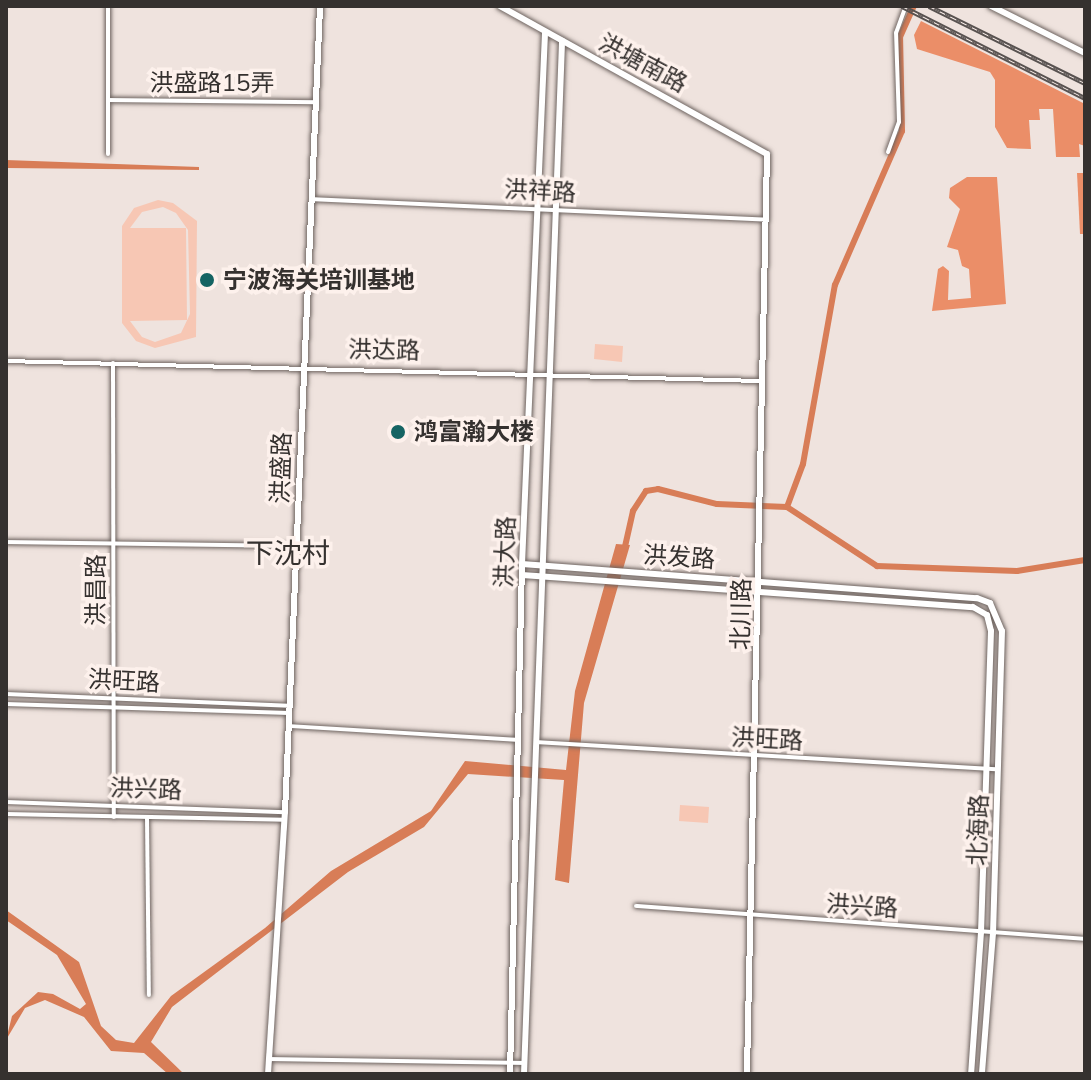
<!DOCTYPE html>
<html>
<head>
<meta charset="utf-8">
<style>
  body { margin:0 }
  #map { position:relative; width:1091px; height:1080px; overflow:hidden; background:#efe3de; font-family:Mulish,"Noto Sans SC",sans-serif }
  div>[style] { position:absolute }
  .green>* { inset:0; background:#f7c7b4 }
  .forest>* { inset:0; background:#eb8e68 }
  .water>* { inset:0; background:#d87d57 }
  .canal>* { height:6px; margin:-3px; padding:0 3px; transform-origin:3px; border-radius:3px; background:#d87d57 }
  .roads { filter:drop-shadow(0 0 2px #6d635f) drop-shadow(0 0 2px #6d635f) }
  .minor>* { height:4px; margin:-2px; padding:0 2px; transform-origin:2px; border-radius:2px; background:#fff }
  .tertiary>* { height:6px; margin:-3px; padding:0 3px; transform-origin:3px; border-radius:3px; background:#fff }
  .secondary>* { height:6px; margin:-3px; padding:0 3px; transform-origin:3px; border-radius:3px; background:#fff }
  .rail>* { height:5px; margin-top:-2.5px; transform-origin:0; background:repeating-linear-gradient(90deg,#fdf1ec 0 6px,#585250 0 12px); box-sizing:border-box; border-block:2px solid #585250 }
  .dots>* { width:22px; height:22px; translate:-50% -50%; box-sizing:border-box; border:4px solid #fdf1ec; border-radius:50% }
  span { translate:-50% -50%; white-space:nowrap; text-align:center; line-height:1.15; -webkit-text-stroke:7px #fdf1ec; paint-order:stroke }
  .street-label { font-size:24px; color:#35312f }
  .poi-label { font-size:24px; color:#35312f; font-weight:700 }
  .left { translate:0 -50%; text-align:left }
  .quarter-label { font-size:28px; color:#35312f }
  .frame { position:absolute; inset:0; border:8px solid #35312f; pointer-events:none }
</style>
</head>
<body>
<div id="map">
  <div class="green">
    <i style="clip-path:polygon(evenodd,158px 200px,173px 203px,197px 221px,196px 337px,155px 348px,136px 341px,122px 323px,122px 226px,134px 208px,158px 200px,163px 207px,176px 213px,188px 230px,190px 314px,181px 333px,155px 342px,142px 337px,130px 321px,187px 320px,186px 228px,130px 228px,142px 212px,163px 207px)"></i>
    <i style="clip-path:polygon(595px 344px,623px 346px,622px 362px,594px 359px)"></i>
    <i style="clip-path:polygon(680px 805px,709px 807px,708px 823px,679px 821px)"></i>
  </div>
  <div class="forest">
    <i style="clip-path:polygon(921px 21px,1085px 104px,1085px 146px,1079px 144px,1080px 157px,1056px 157px,1053px 109px,1039px 109px,1040px 120px,1029px 120px,1031px 149px,1007px 148px,995px 127px,995px 80px,990px 72px,917px 49px,914px 35px)"></i>
    <i style="clip-path:polygon(1077px 173px,1085px 173px,1085px 234px,1080px 234px)"></i>
    <i style="clip-path:polygon(967px 177px,997px 177px,1006px 304px,932px 311px,938px 269px,943px 266px,949px 271px,948px 300px,971px 298px,969px 269px,962px 266px,958px 250px,947px 247px,960px 209px,949px 198px,950px 188px)"></i>
  </div>
  <div class="water">
    <i style="clip-path:polygon(6px 160px,199px 167px,199px 170px,6px 168px)"></i>
    <i style="clip-path:polygon(616px 544px,630px 545px,584px 703px,569px 883px,555px 880px,564px 780px,468px 774px,424px 827px,348px 872px,172px 1007px,151px 1042px,184px 1074px,168px 1074px,144px 1053px,111px 1051px,84px 1017px,45px 1000px,25px 1008px,6px 1040px,12px 1016px,38px 992px,53px 994px,80px 1009px,86px 1004px,57px 955px,6px 920px,6px 910px,79px 962px,101px 1026px,116px 1040px,134px 1043px,171px 996px,265px 928px,331px 871px,431px 811px,465px 761px,566px 770px,575px 691px)"></i>
  </div>
  <div class="canal">
    <i style="left:787px;top:507px;width:46px;rotate:-69.6deg"></i>
    <i style="left:803px;top:464px;width:182px;rotate:-79.9deg"></i>
    <i style="left:835px;top:285px;width:168px;rotate:-66.5deg"></i>
    <i style="left:902px;top:131px;width:94px;rotate:-91.2deg"></i>
    <i style="left:900px;top:37px;width:34px;rotate:-66deg"></i>
    <i style="left:624px;top:551px;width:41px;rotate:-77.3deg"></i>
    <i style="left:633px;top:511px;width:24px;rotate:-57deg"></i>
    <i style="left:646px;top:491px;width:12px;rotate:-9deg"></i>
    <i style="left:658px;top:489px;width:61px;rotate:14.3deg"></i>
    <i style="left:717px;top:504px;width:70px;rotate:2.5deg"></i>
    <i style="left:787px;top:507px;width:108px;rotate:33.2deg"></i>
    <i style="left:877px;top:566px;width:140px;rotate:2deg"></i>
    <i style="left:1017px;top:571px;width:69px;rotate:-9.2deg"></i>
  </div>
  <div class="roads">
    <div class="minor">
      <i style="left:108px;top:6px;width:148px;rotate:90deg"></i>
      <i style="left:108px;top:100px;width:208px;rotate:0.6deg"></i>
      <i style="left:888px;top:152px;width:32px;rotate:-70deg"></i>
      <i style="left:899px;top:122px;width:89px;rotate:-91.9deg"></i>
      <i style="left:896px;top:33px;width:29px;rotate:-70deg"></i>
      <i style="left:311px;top:199px;width:456px;rotate:2.6deg"></i>
      <i style="left:6px;top:361px;width:755px;rotate:1.52deg"></i>
      <i style="left:113px;top:363px;width:454px;rotate:89.9deg"></i>
      <i style="left:6px;top:542px;width:290px;rotate:0.8deg"></i>
      <i style="left:6px;top:694px;width:283px;rotate:2.4deg"></i>
      <i style="left:6px;top:704px;width:283px;rotate:1.8deg"></i>
      <i style="left:289px;top:726px;width:229px;rotate:3.5deg"></i>
      <i style="left:537px;top:742px;width:462px;rotate:3.4deg"></i>
      <i style="left:6px;top:802px;width:279px;rotate:2.1deg"></i>
      <i style="left:6px;top:814px;width:278px;rotate:1.2deg"></i>
      <i style="left:147px;top:817px;width:178px;rotate:89.4deg"></i>
      <i style="left:636px;top:906px;width:450px;rotate:4.2deg"></i>
      <i style="left:269px;top:1059px;width:256px;rotate:0.9deg"></i>
    </div>
    <div class="tertiary">
      <i style="left:522px;top:564px;width:456px;rotate:4.3deg"></i>
      <i style="left:977px;top:598px;width:14px;rotate:21deg"></i>
      <i style="left:990px;top:603px;width:30px;rotate:67deg"></i>
      <i style="left:1002px;top:631px;width:302px;rotate:91.7deg"></i>
      <i style="left:993px;top:933px;width:141px;rotate:94.5deg"></i>
      <i style="left:522px;top:575px;width:452px;rotate:4.1deg"></i>
      <i style="left:973px;top:607px;width:16px;rotate:30deg"></i>
      <i style="left:987px;top:615px;width:16px;rotate:76deg"></i>
      <i style="left:991px;top:631px;width:301px;rotate:91.9deg"></i>
      <i style="left:981px;top:932px;width:142px;rotate:94deg"></i>
      <i style="left:268px;top:1074px;width:263px;rotate:-86.3deg"></i>
      <i style="left:285px;top:812px;width:807px;rotate:-87.51deg"></i>
    </div>
    <div class="secondary">
      <i style="left:500px;top:6px;width:305px;rotate:29deg"></i>
      <i style="left:767px;top:154px;width:920px;rotate:91.25deg"></i>
      <i style="left:991px;top:6px;width:105px;rotate:26.6deg"></i>
      <i style="left:510px;top:1074px;width:510px;rotate:-88.65deg"></i>
      <i style="left:522px;top:564px;width:532px;rotate:-87.52deg"></i>
      <i style="left:524px;top:1074px;width:1034px;rotate:-87.89deg"></i>
    </div>
  </div>
  <div class="rail">
    <i style="left:902px;top:6px;width:205px;rotate:26.7deg"></i>
    <i style="left:929px;top:6px;width:174px;rotate:26.3deg"></i>
  </div>
  <div class="dots">
    <i style="left:207px;top:280px;background:#156463"></i>
    <i style="left:398px;top:432px;background:#156463"></i>
  </div>
  <div class="street-label">
    <span style="left:643px;top:63px;rotate:28deg">洪塘南路</span>
    <span style="left:212px;top:83px">洪盛路15弄</span>
    <span style="left:540px;top:191px;rotate:3deg">洪祥路</span>
    <span style="left:384px;top:350px;rotate:1deg">洪达路</span>
    <span style="left:281px;top:468px;rotate:-88deg">洪盛路</span>
    <span style="left:505px;top:552px;rotate:-88deg">洪大路</span>
    <span style="left:679px;top:557px;rotate:4deg">洪发路</span>
    <span style="left:96px;top:590px;rotate:-90deg">洪昌路</span>
    <span style="left:741px;top:614px;rotate:-89deg">北川路</span>
    <span style="left:124px;top:681px;rotate:3deg">洪旺路</span>
    <span style="left:767px;top:739px;rotate:3deg">洪旺路</span>
    <span style="left:146px;top:789px;rotate:2deg">洪兴路</span>
    <span style="left:978px;top:830px;rotate:-88deg">北海路</span>
    <span style="left:862px;top:906px;rotate:4deg">洪兴路</span>
  </div>
  <div class="poi-label">
    <span class="left" style="left:223px;top:280px">宁波海关培训基地</span>
    <span class="left" style="left:414px;top:432px">鸿富瀚大楼</span>
  </div>
  <div class="quarter-label">
    <span style="left:288px;top:553px">下沈村</span>
  </div>
  <div class="frame"></div>
</div>
</body>
</html>
